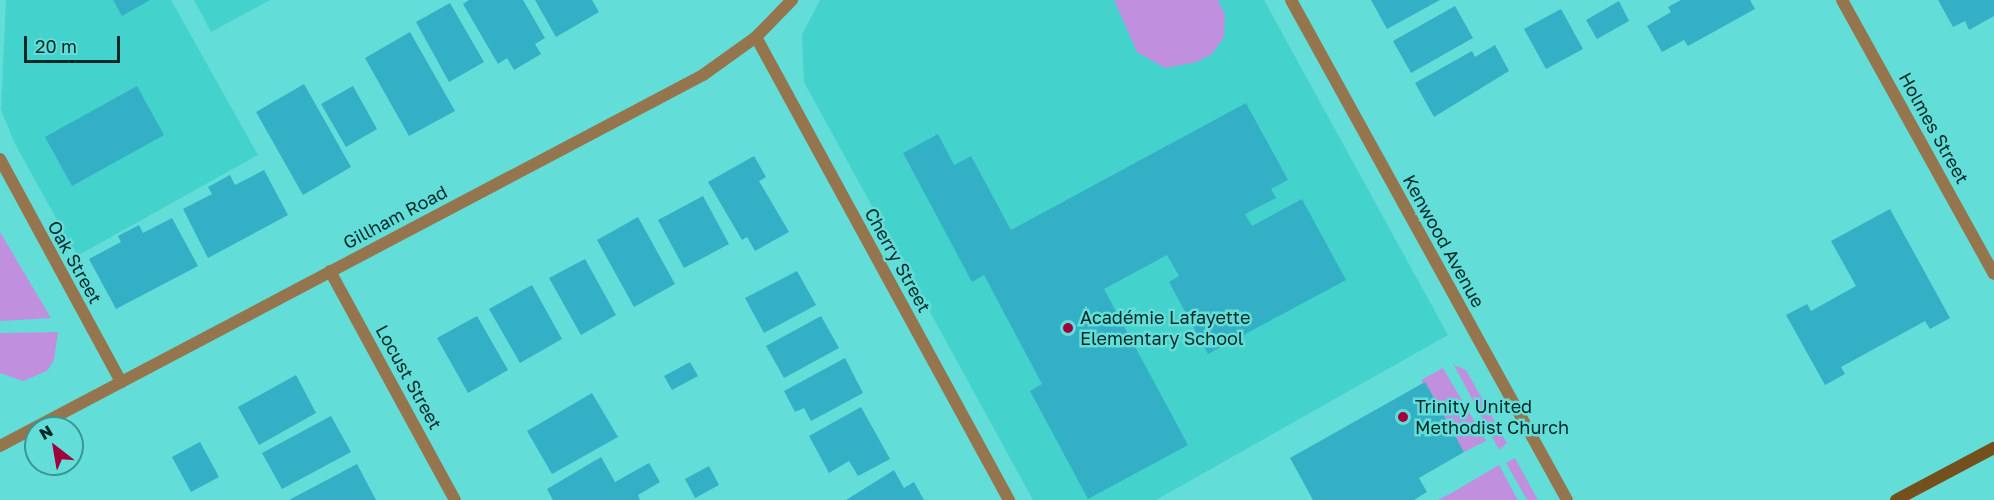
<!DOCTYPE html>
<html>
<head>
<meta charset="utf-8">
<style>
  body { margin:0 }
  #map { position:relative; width:1994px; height:500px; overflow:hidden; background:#63ddd8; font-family:"Golos Text",sans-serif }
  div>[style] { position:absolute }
  .built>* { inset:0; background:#44d2cd }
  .green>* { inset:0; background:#c090de }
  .building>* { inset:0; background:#33b0c5 }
  .street>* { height:12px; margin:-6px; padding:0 6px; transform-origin:6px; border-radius:6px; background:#95754e }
  .secondary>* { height:12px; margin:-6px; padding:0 6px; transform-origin:6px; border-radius:6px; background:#74501e }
  .dots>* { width:16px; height:16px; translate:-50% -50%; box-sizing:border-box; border:3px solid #63ddd8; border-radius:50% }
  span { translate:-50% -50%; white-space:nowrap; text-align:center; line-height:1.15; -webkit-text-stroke:5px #63ddd8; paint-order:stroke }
  .street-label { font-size:18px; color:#002928 }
  .poi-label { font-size:18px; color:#002928 }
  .left { translate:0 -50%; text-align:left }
  .north { position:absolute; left:24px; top:416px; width:60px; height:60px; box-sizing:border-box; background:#63ddd8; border:2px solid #3b9592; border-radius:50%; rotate:329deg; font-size:16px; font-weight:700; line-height:24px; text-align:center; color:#002928 }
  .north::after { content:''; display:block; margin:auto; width:21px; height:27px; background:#a0013b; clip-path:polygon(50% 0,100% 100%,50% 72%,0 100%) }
  .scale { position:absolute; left:24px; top:36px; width:96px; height:27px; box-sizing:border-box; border:3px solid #002928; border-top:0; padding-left:8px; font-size:18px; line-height:21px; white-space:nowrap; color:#002928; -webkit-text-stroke:4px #63ddd8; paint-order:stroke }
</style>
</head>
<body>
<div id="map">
  <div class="built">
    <i style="clip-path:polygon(6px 0,171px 0,258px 155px,77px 256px,15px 144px,1px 110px)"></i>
    <i style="clip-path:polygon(194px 0,270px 0,211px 32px)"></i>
    <i style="clip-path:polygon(820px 0,1264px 0,1448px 335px,1156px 500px,1033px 500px,804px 82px,802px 35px)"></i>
  </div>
  <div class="green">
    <i style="clip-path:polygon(1114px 0,1218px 0,1225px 15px,1224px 37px,1212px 54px,1197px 62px,1165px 68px,1137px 52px)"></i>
    <i style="clip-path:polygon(0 232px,51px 318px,0 321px)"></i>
    <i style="clip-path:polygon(58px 332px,54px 360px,47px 371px,23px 381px,0 373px,0 333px)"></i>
    <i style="clip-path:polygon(1454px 365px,1466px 370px,1507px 443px,1499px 450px)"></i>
    <i style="clip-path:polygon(1443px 368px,1486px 441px,1464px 452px,1421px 380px)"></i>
    <i style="clip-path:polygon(1515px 458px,1538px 500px,1527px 500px,1506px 463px)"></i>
    <i style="clip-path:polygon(1499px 465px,1518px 500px,1438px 500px,1453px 492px)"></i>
  </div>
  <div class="building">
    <i style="clip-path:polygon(113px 0,150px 0,122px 16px)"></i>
    <i style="clip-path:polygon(469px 0,523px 0,545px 38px,535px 44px,541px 54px,514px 70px,507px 58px,498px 64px,463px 4px)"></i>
    <i style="clip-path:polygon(535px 0,592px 0,599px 12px,556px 37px)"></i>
    <i style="clip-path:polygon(1371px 0,1440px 0,1387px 29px)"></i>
    <i style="clip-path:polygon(1681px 0,1750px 0,1755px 9px,1688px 46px,1684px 40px,1662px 52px,1647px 26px,1671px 12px,1668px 7px)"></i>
    <i style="clip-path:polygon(1938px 0,1994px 0,1994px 16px,1969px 30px,1965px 21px,1953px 27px)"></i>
    <i style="clip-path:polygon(1619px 1px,1629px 21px,1597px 39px,1586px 20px)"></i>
    <i style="clip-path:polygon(450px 3px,484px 62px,449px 82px,416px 22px)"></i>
    <i style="clip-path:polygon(1455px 6px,1473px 38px,1411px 73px,1393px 41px)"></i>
    <i style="clip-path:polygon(1561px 9px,1583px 49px,1546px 69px,1524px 29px)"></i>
    <i style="clip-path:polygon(410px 32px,455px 111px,409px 136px,365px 58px)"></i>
    <i style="clip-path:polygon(1495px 45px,1509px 71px,1434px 117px,1415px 83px,1472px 51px,1475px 57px)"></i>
    <i style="clip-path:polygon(304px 84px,351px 167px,303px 195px,256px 112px)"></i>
    <i style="clip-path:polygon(137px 86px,164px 135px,72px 186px,45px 137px)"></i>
    <i style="clip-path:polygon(353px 86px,377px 129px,346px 147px,321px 104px)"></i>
    <i style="clip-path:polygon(1246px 103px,1288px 180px,1271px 189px,1276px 198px,1245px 214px,1252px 226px,1302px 199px,1346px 280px,1208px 354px,1169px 282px,1179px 276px,1167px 255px,1104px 289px,1188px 445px,1088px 499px,1030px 391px,1042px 384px,984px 275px,972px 282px,903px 153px,938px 134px,954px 165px,971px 156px,1011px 230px)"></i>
    <i style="clip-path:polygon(754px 156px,766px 177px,759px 181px,789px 232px,755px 251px,747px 237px,742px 240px,708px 182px)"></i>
    <i style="clip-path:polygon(264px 170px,288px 215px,208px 258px,183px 209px,212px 194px,208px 187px,230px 175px,235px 185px)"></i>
    <i style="clip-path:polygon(703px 196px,729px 244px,684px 268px,658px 220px)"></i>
    <i style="clip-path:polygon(1890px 209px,1950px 318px,1930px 329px,1925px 321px,1841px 367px,1845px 374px,1825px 385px,1786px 315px,1807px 304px,1811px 311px,1856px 286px,1831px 241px)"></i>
    <i style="clip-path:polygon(638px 217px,675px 284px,634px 307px,597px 240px)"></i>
    <i style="clip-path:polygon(172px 218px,198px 266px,116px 309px,89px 259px,121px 242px,118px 236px,139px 225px,143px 233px)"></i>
    <i style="clip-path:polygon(585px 259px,616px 315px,581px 335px,549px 278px)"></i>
    <i style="clip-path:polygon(797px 271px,816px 305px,764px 333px,745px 298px)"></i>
    <i style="clip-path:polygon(532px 285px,562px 339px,520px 363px,489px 309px)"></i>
    <i style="clip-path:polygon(477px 316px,508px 370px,468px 393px,437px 338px)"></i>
    <i style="clip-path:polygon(821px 316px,839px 348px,784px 378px,766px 346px)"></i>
    <i style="clip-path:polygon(845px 358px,863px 393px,811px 421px,804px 408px,795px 412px,784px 391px)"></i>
    <i style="clip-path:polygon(690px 362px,698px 376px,672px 390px,664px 376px)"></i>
    <i style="clip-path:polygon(296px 375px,316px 413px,259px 445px,238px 407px)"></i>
    <i style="clip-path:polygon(1425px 382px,1464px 452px,1419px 478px,1427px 492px,1414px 500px,1313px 500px,1290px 458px)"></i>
    <i style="clip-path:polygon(592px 393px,618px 437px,552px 474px,527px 431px)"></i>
    <i style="clip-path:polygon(861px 407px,890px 459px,858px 476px,849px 461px,829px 473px,809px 436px)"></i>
    <i style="clip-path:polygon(331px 416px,351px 452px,282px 489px,262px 453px)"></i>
    <i style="clip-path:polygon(200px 442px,219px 477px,191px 492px,172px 457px)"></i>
    <i style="clip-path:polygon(601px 457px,615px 482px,649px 463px,660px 482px,638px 495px,640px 500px,553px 500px,547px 489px)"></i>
    <i style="clip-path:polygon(357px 464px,376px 500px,289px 500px)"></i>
    <i style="clip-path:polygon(709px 466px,719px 485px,695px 498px,685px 479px)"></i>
    <i style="clip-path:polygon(894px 470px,904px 488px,914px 482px,924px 500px,846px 500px)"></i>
  </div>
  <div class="street">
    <i style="left:1291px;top:0;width:571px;rotate:61.1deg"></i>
    <i style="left:1842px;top:0;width:313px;rotate:61deg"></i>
    <i style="left:756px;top:37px;width:528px;rotate:61.35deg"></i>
    <i style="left:0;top:159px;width:254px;rotate:61.5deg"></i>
    <i style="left:330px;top:271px;width:261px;rotate:61.4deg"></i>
    <i style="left:0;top:446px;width:795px;rotate:-27.82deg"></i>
    <i style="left:703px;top:75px;width:65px;rotate:-35.6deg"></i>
    <i style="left:756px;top:37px;width:52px;rotate:-45.8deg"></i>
  </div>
  <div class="secondary">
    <i style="left:1896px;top:500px;width:111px;rotate:-28deg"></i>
  </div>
  <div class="dots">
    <i style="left:1068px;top:328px;background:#a0013b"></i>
    <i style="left:1403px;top:417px;background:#a0013b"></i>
  </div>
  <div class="street-label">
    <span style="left:1934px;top:128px;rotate:61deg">Holmes Street</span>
    <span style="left:395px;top:217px;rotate:-28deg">Gillham Road</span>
    <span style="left:1444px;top:241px;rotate:61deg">Kenwood Avenue</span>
    <span style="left:898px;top:260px;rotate:61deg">Cherry Street</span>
    <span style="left:75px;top:262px;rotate:61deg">Oak Street</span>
    <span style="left:409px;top:377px;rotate:61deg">Locust Street</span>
  </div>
  <div class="poi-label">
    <span class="left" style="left:1080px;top:328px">Académie Lafayette<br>Elementary School</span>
    <span class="left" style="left:1415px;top:417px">Trinity United<br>Methodist Church</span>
  </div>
  <div class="north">N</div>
  <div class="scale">20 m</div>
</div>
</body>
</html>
